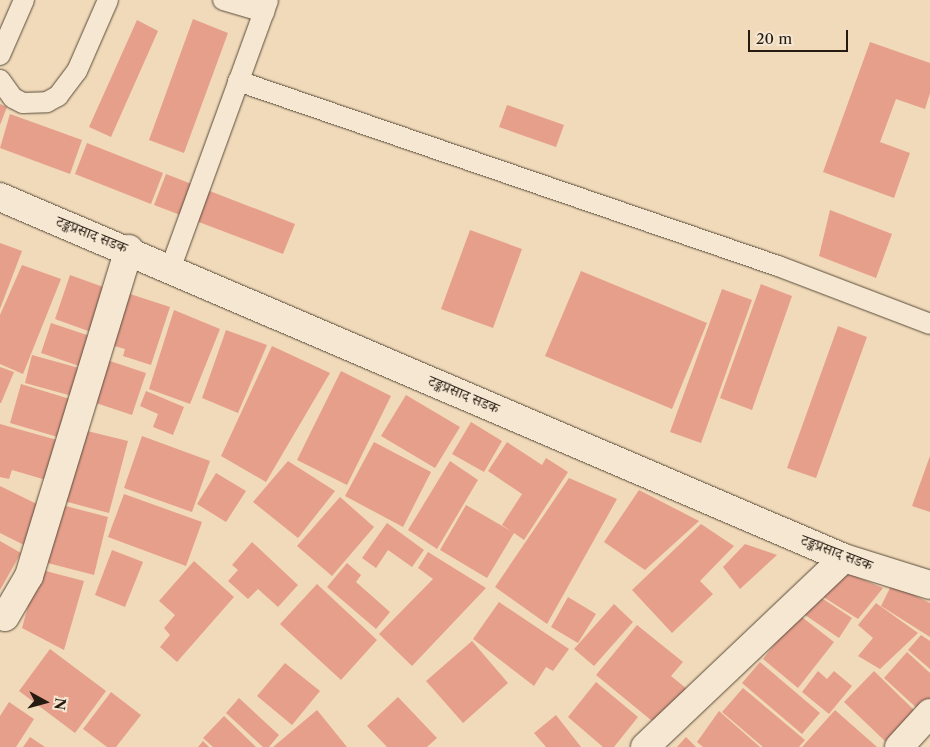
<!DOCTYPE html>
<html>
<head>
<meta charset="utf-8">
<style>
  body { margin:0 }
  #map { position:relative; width:930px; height:747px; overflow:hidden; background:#f1dab9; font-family:"Libre Caslon Text","Noto Serif Devanagari",serif }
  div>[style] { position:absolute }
  .building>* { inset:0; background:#e69f8b }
  .roads { filter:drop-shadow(0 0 1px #584b3b) drop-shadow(0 0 1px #584b3b) }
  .service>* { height:20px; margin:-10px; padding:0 10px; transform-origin:10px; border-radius:10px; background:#f6e7d2 }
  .minor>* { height:28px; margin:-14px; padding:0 14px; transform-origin:14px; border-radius:14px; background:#f6e7d2 }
  .tertiary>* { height:28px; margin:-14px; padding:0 14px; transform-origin:14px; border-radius:14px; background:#f6e7d2 }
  span { translate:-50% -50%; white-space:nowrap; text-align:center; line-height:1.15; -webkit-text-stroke:4px #f6e7d2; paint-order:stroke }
  .street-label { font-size:15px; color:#251b11 }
  .north { position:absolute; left:20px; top:677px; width:50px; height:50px; -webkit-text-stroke:4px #f6e7d2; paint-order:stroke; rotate:97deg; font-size:14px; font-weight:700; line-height:20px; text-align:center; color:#251b11 }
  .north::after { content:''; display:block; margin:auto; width:18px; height:22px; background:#251b11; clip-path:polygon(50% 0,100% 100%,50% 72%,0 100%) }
  .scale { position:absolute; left:748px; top:30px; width:100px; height:22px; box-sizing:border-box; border:2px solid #251b11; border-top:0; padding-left:6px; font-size:15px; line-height:18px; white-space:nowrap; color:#251b11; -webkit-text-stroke:4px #f6e7d2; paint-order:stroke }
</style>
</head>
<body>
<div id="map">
  <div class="building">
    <i style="clip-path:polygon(193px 19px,228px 33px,184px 153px,149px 140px)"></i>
    <i style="clip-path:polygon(137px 20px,158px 31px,111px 137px,89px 127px)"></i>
    <i style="clip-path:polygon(870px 42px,930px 63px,930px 93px,925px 109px,896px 99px,880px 142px,910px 153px,894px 198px,823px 172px)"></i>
    <i style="clip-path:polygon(0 104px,7px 107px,0 125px)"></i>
    <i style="clip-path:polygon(507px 105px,564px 125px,556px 147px,499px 127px)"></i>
    <i style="clip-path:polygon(10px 114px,82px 140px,70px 174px,0 148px)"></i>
    <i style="clip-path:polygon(87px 143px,163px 173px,151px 204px,75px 174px)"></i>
    <i style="clip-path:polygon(166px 174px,295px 224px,283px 254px,154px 205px)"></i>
    <i style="clip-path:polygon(830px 210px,892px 234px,876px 278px,819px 256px)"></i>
    <i style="clip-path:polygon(470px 230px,522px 249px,493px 328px,441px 309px)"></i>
    <i style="clip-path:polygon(0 243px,22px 251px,0 309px)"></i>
    <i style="clip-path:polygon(22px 265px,61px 279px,23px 374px,0 364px,0 315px)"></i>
    <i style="clip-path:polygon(581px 271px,707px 323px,672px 409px,545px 356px)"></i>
    <i style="clip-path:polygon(70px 275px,106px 288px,91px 332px,55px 319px)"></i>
    <i style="clip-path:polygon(761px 284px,792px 296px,752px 410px,720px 398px)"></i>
    <i style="clip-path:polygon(722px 289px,752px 300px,701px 443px,670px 432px)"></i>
    <i style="clip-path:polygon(124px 292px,170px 307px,151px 365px,123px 356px,125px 349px,107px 344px)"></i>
    <i style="clip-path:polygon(174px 310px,220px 329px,190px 404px,149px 389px)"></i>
    <i style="clip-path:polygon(51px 323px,93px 337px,82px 367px,41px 353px)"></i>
    <i style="clip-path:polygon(838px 326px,867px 337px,816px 478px,787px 468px)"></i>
    <i style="clip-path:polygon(226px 330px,267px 345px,238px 413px,202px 398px)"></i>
    <i style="clip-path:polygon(272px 346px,330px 373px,266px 482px,221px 456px)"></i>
    <i style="clip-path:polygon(32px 355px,79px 368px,72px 396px,25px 383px)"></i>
    <i style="clip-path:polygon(107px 360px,146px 373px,132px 415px,93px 402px)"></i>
    <i style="clip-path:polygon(0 367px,14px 372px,1px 403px,0 403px)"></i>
    <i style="clip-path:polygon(341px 371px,391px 396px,347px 485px,297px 460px)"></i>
    <i style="clip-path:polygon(21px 384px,73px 400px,61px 438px,10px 423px)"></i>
    <i style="clip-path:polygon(146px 391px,184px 407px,173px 435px,153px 427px,158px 414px,140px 406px)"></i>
    <i style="clip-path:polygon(406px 395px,460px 427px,435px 468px,381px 436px)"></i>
    <i style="clip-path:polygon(471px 422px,502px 441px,484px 472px,452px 454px)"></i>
    <i style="clip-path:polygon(0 424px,57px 440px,46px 480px,12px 470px,9px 479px,0 477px)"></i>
    <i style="clip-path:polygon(79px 429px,128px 441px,109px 513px,60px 500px)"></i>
    <i style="clip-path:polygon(142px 436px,210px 461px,192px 512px,124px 488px)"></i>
    <i style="clip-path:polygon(374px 442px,431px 472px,403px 527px,345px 496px)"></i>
    <i style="clip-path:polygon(507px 442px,542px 465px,546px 458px,568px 472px,524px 540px,514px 533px,487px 578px,440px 550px,466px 505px,511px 531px,502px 525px,522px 494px,488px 471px)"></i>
    <i style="clip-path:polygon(930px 456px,930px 512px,912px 506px)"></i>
    <i style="clip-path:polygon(288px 461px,335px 491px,298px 538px,253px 502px)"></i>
    <i style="clip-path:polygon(450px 461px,478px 480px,437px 549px,408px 530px)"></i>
    <i style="clip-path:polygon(216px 473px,246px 491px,226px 522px,197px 504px)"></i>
    <i style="clip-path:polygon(569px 478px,617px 499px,547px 624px,495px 587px)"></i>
    <i style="clip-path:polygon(0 486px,43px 507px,24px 545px,0 533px)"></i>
    <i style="clip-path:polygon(639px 490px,699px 521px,645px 570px,604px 542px)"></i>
    <i style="clip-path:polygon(124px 494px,202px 522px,186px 566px,108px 537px)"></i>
    <i style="clip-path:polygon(340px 497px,374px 527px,332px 576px,297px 546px)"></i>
    <i style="clip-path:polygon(54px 503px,108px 517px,94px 575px,40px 561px)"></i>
    <i style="clip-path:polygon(387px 523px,424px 550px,412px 567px,388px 550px,376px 568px,362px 558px)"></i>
    <i style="clip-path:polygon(701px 524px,734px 546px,700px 581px,713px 594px,672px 633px,632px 590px)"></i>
    <i style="clip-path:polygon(0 541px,21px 553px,0 590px)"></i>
    <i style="clip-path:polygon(252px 542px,298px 585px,278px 607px,258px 589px,248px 599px,228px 581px,238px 570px,232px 565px)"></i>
    <i style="clip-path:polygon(745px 544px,777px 555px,740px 589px,723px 567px)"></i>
    <i style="clip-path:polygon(112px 550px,143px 562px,125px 607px,95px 595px)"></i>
    <i style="clip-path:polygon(428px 552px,486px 588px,412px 666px,379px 634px,433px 579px,418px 568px)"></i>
    <i style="clip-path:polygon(194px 561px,234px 597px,177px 662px,160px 647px,170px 635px,164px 628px,175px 615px,159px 601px)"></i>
    <i style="clip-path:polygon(347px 563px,361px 575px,356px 582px,390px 612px,376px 629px,327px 587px)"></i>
    <i style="clip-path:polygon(836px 568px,883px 588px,858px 619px,817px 593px)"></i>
    <i style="clip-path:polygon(38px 569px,84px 581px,64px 650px,22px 628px)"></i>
    <i style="clip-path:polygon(317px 584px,377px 640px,341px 680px,280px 624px)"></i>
    <i style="clip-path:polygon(892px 584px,930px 603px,930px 637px,881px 606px)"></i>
    <i style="clip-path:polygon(814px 593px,852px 618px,839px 638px,802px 613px)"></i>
    <i style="clip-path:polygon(568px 597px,596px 614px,578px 643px,551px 627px)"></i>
    <i style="clip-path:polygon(499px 602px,569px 649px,553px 671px,546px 667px,534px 686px,473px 639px)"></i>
    <i style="clip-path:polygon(876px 603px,918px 633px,880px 669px,858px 656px,873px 638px,858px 625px)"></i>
    <i style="clip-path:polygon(614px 604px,633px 622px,594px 666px,574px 649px)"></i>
    <i style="clip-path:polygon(798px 614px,834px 642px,798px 688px,763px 659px)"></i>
    <i style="clip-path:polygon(637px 625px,683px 662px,671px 676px,687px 689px,657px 725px,596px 675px)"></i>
    <i style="clip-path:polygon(921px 635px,930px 641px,930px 669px,908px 650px)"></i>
    <i style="clip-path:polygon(472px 641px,508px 683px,463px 723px,426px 681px)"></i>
    <i style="clip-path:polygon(50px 649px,106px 691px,75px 733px,19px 691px)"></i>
    <i style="clip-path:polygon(907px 652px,930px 673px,930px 703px,921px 712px,884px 678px)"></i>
    <i style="clip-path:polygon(760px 662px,820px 713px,802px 734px,742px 683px)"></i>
    <i style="clip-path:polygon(285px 663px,320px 691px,292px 725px,257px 696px)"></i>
    <i style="clip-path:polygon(818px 671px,827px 679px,834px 671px,852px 686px,829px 714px,802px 692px)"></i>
    <i style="clip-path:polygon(874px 671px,916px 712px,886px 742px,844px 702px)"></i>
    <i style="clip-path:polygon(596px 682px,638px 717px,614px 747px,603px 747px,568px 717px)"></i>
    <i style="clip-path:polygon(743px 688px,805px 740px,799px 747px,763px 747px,722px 712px)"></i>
    <i style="clip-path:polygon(111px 692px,141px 715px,116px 747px,107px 747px,83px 729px)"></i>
    <i style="clip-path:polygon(398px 697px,437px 738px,427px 747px,387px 747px,367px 726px)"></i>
    <i style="clip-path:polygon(239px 698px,279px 735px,269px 747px,263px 747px,226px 713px)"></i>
    <i style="clip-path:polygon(9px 702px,34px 719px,16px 747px,0 747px,0 716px)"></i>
    <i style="clip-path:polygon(317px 710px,347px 747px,273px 747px)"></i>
    <i style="clip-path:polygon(835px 710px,877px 747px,802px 747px)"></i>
    <i style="clip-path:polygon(719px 711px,760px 747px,703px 747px,697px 742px)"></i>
    <i style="clip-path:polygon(556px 715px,581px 747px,546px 747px,534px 733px)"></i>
    <i style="clip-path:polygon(224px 716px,256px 747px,213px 747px,203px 738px)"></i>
    <i style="clip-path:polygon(30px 737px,45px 747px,23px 747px)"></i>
    <i style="clip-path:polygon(686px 737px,696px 747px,677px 747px)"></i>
    <i style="clip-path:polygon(203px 741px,209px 747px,198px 747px)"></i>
  </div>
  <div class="roads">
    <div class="service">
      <i style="left:223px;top:0;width:43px;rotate:16.3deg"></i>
      <i style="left:0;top:55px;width:60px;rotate:-66.4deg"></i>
      <i style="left:0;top:80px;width:22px;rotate:54deg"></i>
      <i style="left:13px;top:98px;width:11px;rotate:27deg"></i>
      <i style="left:23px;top:103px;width:24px;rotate:-2deg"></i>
      <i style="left:47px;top:102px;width:13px;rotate:-29deg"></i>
      <i style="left:58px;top:96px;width:31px;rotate:-53deg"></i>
      <i style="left:77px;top:71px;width:77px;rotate:-66.4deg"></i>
      <i style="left:238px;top:81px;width:571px;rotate:18.91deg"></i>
      <i style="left:778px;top:266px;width:163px;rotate:20.9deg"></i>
      <i style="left:171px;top:267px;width:284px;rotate:-70deg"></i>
    </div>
    <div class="minor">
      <i style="left:0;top:615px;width:5px;rotate:22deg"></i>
      <i style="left:5px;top:617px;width:48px;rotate:-59.7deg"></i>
      <i style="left:29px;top:576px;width:342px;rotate:-73deg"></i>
      <i style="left:645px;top:747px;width:274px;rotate:-43.5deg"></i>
      <i style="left:899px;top:747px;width:46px;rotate:-47.6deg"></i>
    </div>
    <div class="tertiary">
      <i style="left:0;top:197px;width:918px;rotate:23.16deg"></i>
      <i style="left:844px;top:558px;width:90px;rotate:17.4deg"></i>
    </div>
  </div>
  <div class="street-label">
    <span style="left:92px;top:234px;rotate:22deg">टङ्कप्रसाद सडक</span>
    <span style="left:464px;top:394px;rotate:23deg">टङ्कप्रसाद सडक</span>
    <span style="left:837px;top:552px;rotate:21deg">टङ्कप्रसाद सडक</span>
  </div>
  <div class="north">N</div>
  <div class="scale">20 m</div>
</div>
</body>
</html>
